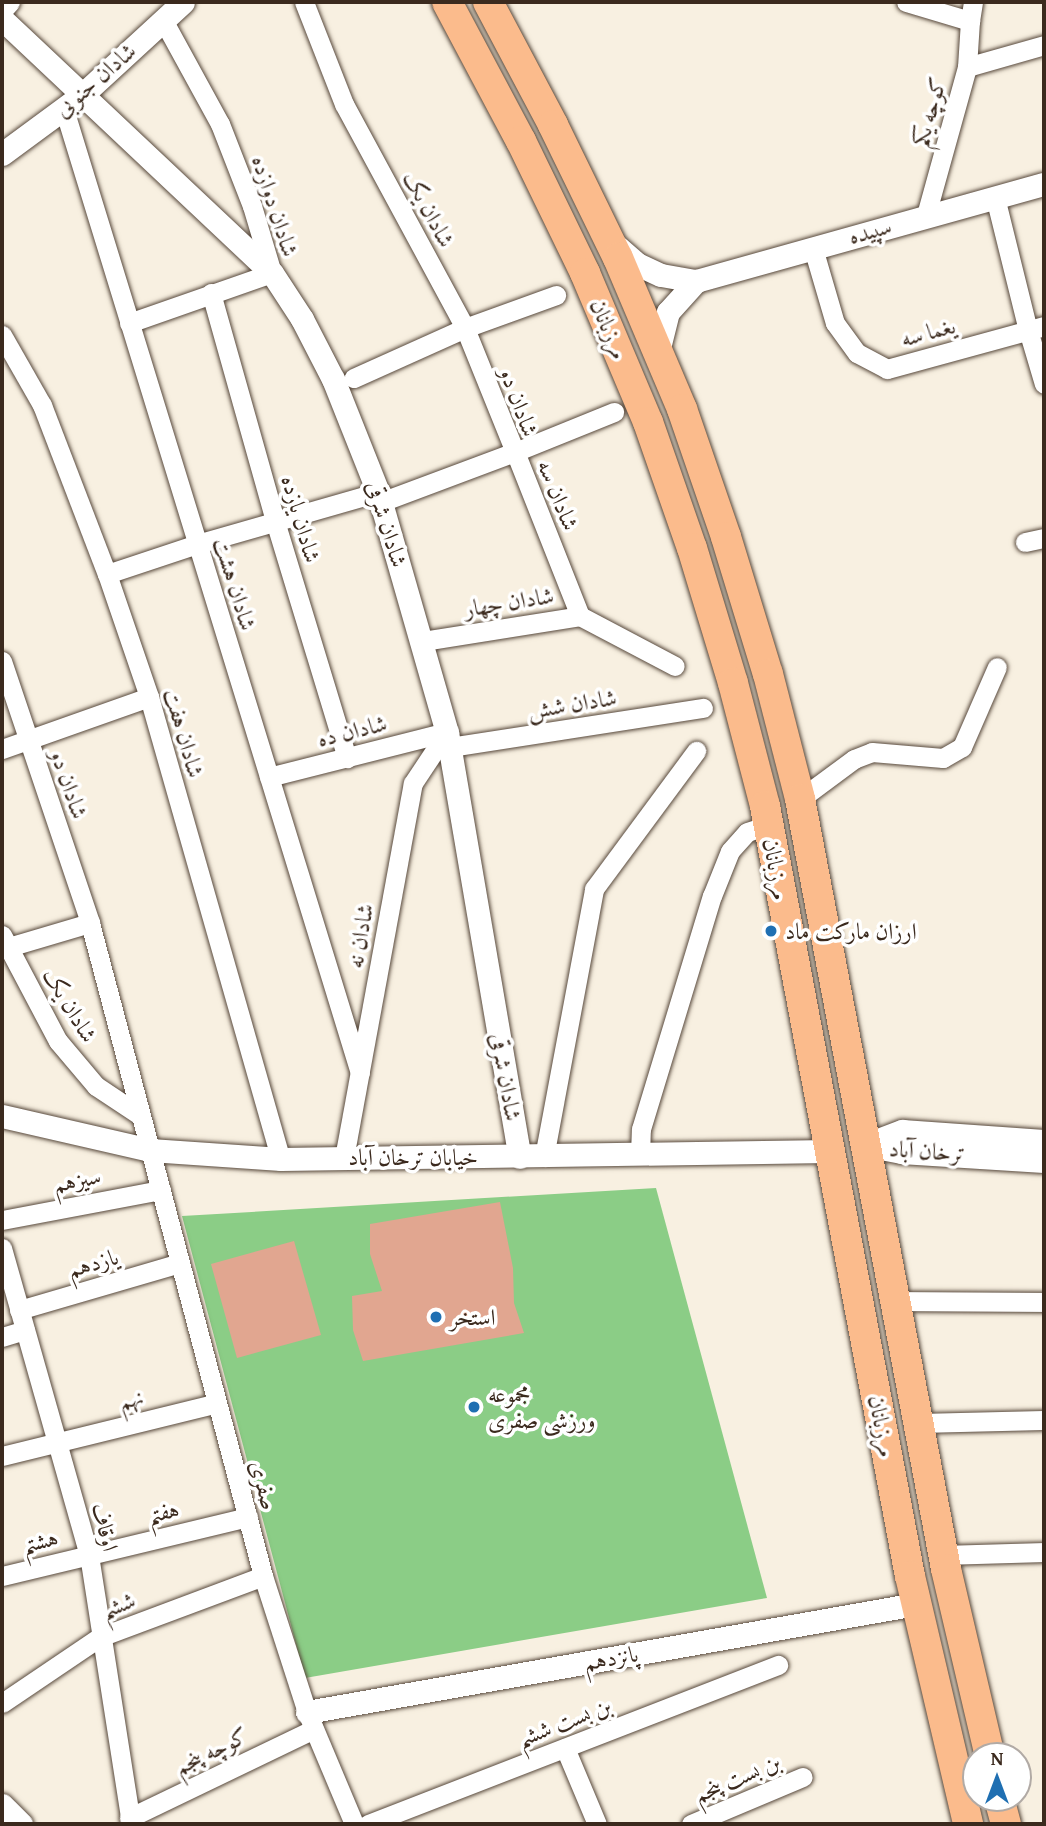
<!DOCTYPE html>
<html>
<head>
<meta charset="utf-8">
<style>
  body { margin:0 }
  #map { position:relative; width:1046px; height:1826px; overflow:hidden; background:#f8f0e1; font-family:"Gentium Book Plus",Amiri,serif }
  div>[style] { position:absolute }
  .green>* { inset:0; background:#8bcd86 }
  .building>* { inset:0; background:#e1a690 }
  .roads { filter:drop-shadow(0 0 2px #57483b) drop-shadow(0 0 2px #57483b) }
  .minor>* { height:19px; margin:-9.5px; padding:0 9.5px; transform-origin:9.5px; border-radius:9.5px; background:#fff }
  .tertiary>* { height:23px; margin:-11.5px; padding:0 11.5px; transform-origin:11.5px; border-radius:11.5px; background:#fff }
  .primary>* { height:30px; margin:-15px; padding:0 15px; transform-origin:15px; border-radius:15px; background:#fbbb8c }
  .dots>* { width:19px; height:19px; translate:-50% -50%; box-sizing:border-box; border:4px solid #fff; border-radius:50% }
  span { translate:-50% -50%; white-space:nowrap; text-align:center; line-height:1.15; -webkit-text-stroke:7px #fff; paint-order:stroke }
  .street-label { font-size:23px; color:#3b2a1e }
  .poi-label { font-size:23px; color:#3b2a1e }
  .left { translate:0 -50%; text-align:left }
  .frame { position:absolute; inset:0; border:4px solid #3b2a1e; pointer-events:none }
  .north { position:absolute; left:962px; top:1742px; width:70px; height:70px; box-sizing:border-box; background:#fff; border:2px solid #b1aaa5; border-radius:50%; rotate:0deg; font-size:19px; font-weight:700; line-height:28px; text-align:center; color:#3b2a1e }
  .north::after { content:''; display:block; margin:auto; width:24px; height:32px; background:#1f6fb2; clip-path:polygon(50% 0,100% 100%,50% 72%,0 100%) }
</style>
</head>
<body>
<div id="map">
  <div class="green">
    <i style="clip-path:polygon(656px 1188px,767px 1598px,305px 1678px,182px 1216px)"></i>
  </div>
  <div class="building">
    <i style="clip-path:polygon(500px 1202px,513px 1268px,514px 1303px,524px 1333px,363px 1361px,353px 1330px,352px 1296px,382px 1291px,370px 1254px,370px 1224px)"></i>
    <i style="clip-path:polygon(294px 1241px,321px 1335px,237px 1358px,211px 1264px)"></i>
  </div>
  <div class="roads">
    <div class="minor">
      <i style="left:304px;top:2px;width:110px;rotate:68.6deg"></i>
      <i style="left:344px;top:104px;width:255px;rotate:61.6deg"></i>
      <i style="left:465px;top:328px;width:122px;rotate:155.8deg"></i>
      <i style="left:906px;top:2px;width:67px;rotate:16.5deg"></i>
      <i style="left:970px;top:21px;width:19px;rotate:-81deg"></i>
      <i style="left:2px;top:11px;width:12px;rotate:-48deg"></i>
      <i style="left:967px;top:67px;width:80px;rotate:-15.9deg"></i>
      <i style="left:64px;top:109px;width:1008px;rotate:72.93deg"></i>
      <i style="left:995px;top:197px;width:137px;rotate:76.1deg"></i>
      <i style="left:1028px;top:330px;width:56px;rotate:73.5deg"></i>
      <i style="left:926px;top:215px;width:154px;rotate:-74.5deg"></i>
      <i style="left:967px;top:67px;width:46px;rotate:-86.3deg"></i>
      <i style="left:813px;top:248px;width:78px;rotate:73.7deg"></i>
      <i style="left:835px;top:323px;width:37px;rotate:54deg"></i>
      <i style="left:857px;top:353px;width:34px;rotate:28deg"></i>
      <i style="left:887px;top:369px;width:163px;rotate:-15.3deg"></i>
      <i style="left:211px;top:293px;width:237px;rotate:74.3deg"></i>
      <i style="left:275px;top:521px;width:248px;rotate:73.1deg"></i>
      <i style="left:129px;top:323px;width:151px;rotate:-19.3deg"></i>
      <i style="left:272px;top:273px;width:70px;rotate:-106.6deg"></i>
      <i style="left:252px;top:206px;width:88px;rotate:-111.3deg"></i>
      <i style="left:220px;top:124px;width:119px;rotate:-118.7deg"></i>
      <i style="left:2px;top:335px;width:81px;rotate:60.3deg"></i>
      <i style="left:42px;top:405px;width:181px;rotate:69deg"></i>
      <i style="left:107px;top:574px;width:130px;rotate:71.1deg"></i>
      <i style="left:149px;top:697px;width:480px;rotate:74.1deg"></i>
      <i style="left:381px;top:502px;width:143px;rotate:-20.5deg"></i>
      <i style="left:515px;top:452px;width:134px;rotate:-112deg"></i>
      <i style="left:465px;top:328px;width:97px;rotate:-19.9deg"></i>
      <i style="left:1025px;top:542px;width:19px;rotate:-12deg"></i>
      <i style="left:107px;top:574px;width:95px;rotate:-18.4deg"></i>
      <i style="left:197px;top:544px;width:188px;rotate:-16deg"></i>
      <i style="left:580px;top:616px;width:176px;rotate:-111.6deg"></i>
      <i style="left:515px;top:452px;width:107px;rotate:-22deg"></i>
      <i style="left:423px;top:641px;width:159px;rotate:-9deg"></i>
      <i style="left:580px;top:616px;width:107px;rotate:27.8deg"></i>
      <i style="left:2px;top:661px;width:276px;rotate:71.4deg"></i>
      <i style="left:90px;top:923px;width:676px;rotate:75.16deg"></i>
      <i style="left:263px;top:1576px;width:143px;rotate:72.1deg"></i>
      <i style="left:307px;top:1712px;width:121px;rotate:67.2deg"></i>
      <i style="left:450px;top:747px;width:256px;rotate:-8.8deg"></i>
      <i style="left:2px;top:749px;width:156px;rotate:-19.5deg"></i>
      <i style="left:269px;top:777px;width:184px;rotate:-14.2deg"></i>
      <i style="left:800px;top:799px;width:67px;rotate:-36.5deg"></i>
      <i style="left:854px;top:759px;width:19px;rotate:-21deg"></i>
      <i style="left:872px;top:752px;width:71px;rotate:4.8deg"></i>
      <i style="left:943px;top:758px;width:22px;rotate:-30deg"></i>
      <i style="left:962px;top:747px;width:87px;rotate:-66.4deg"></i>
      <i style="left:2px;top:935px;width:120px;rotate:62.2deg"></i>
      <i style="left:58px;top:1041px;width:59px;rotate:49.8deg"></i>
      <i style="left:96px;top:1086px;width:54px;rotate:33.7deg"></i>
      <i style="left:2px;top:949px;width:92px;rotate:-16.5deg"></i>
      <i style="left:640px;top:1155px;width:26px;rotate:-88deg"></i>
      <i style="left:641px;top:1129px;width:244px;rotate:-73.1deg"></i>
      <i style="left:712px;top:896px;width:48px;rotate:-68.2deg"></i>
      <i style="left:730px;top:851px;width:25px;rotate:-48deg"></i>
      <i style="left:747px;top:832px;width:22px;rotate:-18deg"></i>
      <i style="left:544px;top:1157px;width:273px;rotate:-79.4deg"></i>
      <i style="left:594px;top:889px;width:172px;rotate:-53.5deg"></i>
      <i style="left:344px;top:1158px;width:381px;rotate:-79.6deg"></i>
      <i style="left:413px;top:783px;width:61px;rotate:-56.3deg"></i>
      <i style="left:2px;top:1220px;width:162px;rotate:-10.7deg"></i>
      <i style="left:2px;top:1248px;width:319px;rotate:74.2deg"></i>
      <i style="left:89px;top:1555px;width:272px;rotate:81.1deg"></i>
      <i style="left:895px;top:1301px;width:149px;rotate:0.4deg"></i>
      <i style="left:19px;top:1310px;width:168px;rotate:-16.3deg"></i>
      <i style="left:2px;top:1337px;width:24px;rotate:-17deg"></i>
      <i style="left:918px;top:1423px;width:126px;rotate:-1.4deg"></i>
      <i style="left:2px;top:1456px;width:221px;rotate:-13.8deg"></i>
      <i style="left:943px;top:1555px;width:101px;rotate:-1.7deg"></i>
      <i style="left:2px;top:1576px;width:253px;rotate:-13.5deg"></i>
      <i style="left:2px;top:1703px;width:118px;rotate:-34deg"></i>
      <i style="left:100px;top:1637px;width:174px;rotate:-20.5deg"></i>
      <i style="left:565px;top:1748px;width:82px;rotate:67.2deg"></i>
      <i style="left:129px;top:1818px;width:205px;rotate:-25.7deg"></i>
      <i style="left:368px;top:1824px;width:440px;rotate:-21.2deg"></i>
      <i style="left:691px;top:1824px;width:121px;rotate:-22.8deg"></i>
    </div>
    <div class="tertiary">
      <i style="left:2px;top:19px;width:371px;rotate:43.3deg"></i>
      <i style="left:272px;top:273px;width:55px;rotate:56.9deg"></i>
      <i style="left:302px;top:319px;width:68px;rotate:62.7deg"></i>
      <i style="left:333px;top:379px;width:122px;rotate:68.3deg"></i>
      <i style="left:378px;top:492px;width:250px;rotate:74deg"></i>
      <i style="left:447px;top:732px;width:431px;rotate:80.3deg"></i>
      <i style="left:2px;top:154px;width:99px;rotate:-36.4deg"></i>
      <i style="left:82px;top:95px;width:137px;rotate:-42.6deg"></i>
      <i style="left:613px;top:243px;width:32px;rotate:41deg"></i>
      <i style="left:637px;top:264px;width:26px;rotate:25deg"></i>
      <i style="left:661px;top:275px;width:36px;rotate:10deg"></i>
      <i style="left:696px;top:281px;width:361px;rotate:-15.6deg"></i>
      <i style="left:658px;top:352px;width:41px;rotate:-76deg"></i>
      <i style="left:668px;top:312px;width:42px;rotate:-47.9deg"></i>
      <i style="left:2px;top:1116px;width:152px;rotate:12.9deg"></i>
      <i style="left:150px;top:1150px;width:131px;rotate:3.9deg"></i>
      <i style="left:281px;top:1159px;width:548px;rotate:-0.84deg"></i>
      <i style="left:865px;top:1145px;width:40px;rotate:-21deg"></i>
      <i style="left:902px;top:1131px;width:142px;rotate:4deg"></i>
      <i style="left:865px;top:1145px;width:37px;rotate:11deg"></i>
      <i style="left:901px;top:1152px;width:143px;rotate:3.6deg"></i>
      <i style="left:307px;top:1712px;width:619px;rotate:-10.06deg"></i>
      <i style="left:2px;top:1805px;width:27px;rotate:45deg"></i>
    </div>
    <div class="primary">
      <i style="left:447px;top:2px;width:157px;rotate:62deg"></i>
      <i style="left:521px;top:141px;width:147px;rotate:64.1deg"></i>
      <i style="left:585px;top:273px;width:162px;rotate:67.1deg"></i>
      <i style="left:648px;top:422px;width:133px;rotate:70.8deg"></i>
      <i style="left:692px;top:548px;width:141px;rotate:73.1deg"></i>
      <i style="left:733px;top:683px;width:127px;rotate:75.4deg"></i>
      <i style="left:765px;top:806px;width:784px;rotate:79.34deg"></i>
      <i style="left:910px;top:1576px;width:255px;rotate:76.8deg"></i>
      <i style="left:488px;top:2px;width:139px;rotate:62.1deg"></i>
      <i style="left:553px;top:125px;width:148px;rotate:64deg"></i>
      <i style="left:618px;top:258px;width:164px;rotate:67deg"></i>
      <i style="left:682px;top:409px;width:135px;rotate:71deg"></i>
      <i style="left:726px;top:537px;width:143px;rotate:73deg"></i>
      <i style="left:768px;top:674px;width:129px;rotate:75.6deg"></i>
      <i style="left:800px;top:799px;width:784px;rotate:79.26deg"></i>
      <i style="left:946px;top:1569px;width:192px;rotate:76.8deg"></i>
      <i style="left:999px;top:1798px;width:27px;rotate:75deg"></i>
    </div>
  </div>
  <div class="dots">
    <i style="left:771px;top:931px;background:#1f6fb2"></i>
    <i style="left:436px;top:1317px;background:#1f6fb2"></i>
    <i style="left:474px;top:1407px;background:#1f6fb2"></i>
  </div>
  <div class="street-label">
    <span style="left:95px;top:80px;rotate:-41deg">شادان جنوبی</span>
    <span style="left:929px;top:112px;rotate:-74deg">کوچه یکم</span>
    <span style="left:275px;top:206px;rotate:72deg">شادان دوازده</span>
    <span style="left:429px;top:209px;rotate:62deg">شادان یک</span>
    <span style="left:870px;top:231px;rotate:-16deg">سپیده</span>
    <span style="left:609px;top:329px;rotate:67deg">مرزبانان</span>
    <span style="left:928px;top:332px;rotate:-15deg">یغما سه</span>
    <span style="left:519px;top:402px;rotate:70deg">شادان دو</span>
    <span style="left:558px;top:495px;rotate:68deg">شادان سه</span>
    <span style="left:301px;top:519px;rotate:74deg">شادان یازده</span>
    <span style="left:387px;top:524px;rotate:73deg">شادان شرقی</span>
    <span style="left:235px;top:584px;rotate:73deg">شادان هشت</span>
    <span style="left:509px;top:602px;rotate:-9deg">شادان چهار</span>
    <span style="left:572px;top:704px;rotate:-9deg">شادان شش</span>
    <span style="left:352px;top:731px;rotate:-14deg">شادان ده</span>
    <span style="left:184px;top:733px;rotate:74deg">شادان هفت</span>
    <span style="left:69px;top:784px;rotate:71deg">شادان دو</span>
    <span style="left:776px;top:869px;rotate:80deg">مرزبانان</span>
    <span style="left:360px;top:936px;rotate:-80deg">شادان نه</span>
    <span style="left:70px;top:1005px;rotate:59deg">شادان یک</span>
    <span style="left:506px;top:1077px;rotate:80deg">شادان شرقی</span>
    <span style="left:927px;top:1151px;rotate:4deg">ترخان آباد</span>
    <span style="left:413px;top:1157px">خیابان ترخان آباد</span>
    <span style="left:77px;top:1180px;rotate:-11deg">سیزهم</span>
    <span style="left:93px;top:1263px;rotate:-16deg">یازدهم</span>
    <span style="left:131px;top:1399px;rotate:-14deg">نهم</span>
    <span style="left:882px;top:1426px;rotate:79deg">مرزبانان</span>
    <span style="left:264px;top:1485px;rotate:75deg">صفری</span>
    <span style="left:163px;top:1512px;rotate:-13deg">هفتم</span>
    <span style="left:105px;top:1527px;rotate:76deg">اوقاف</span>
    <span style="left:40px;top:1541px;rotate:-13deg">هشتم</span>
    <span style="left:118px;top:1605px;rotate:-21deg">ششم</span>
    <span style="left:611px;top:1658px;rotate:-10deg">پانزدهم</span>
    <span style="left:564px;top:1722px;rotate:-21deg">بن بست ششم</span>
    <span style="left:211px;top:1751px;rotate:-26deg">کوچه پنجم</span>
    <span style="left:737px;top:1778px;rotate:-23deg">بن بست پنجم</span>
  </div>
  <div class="poi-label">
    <span class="left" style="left:785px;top:931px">ارزان مارکت ماد</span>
    <span class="left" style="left:450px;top:1317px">استخر</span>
    <span class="left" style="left:488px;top:1407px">مجموعه<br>ورزشی صفری</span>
  </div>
  <div class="frame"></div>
  <div class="north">N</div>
</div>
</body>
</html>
